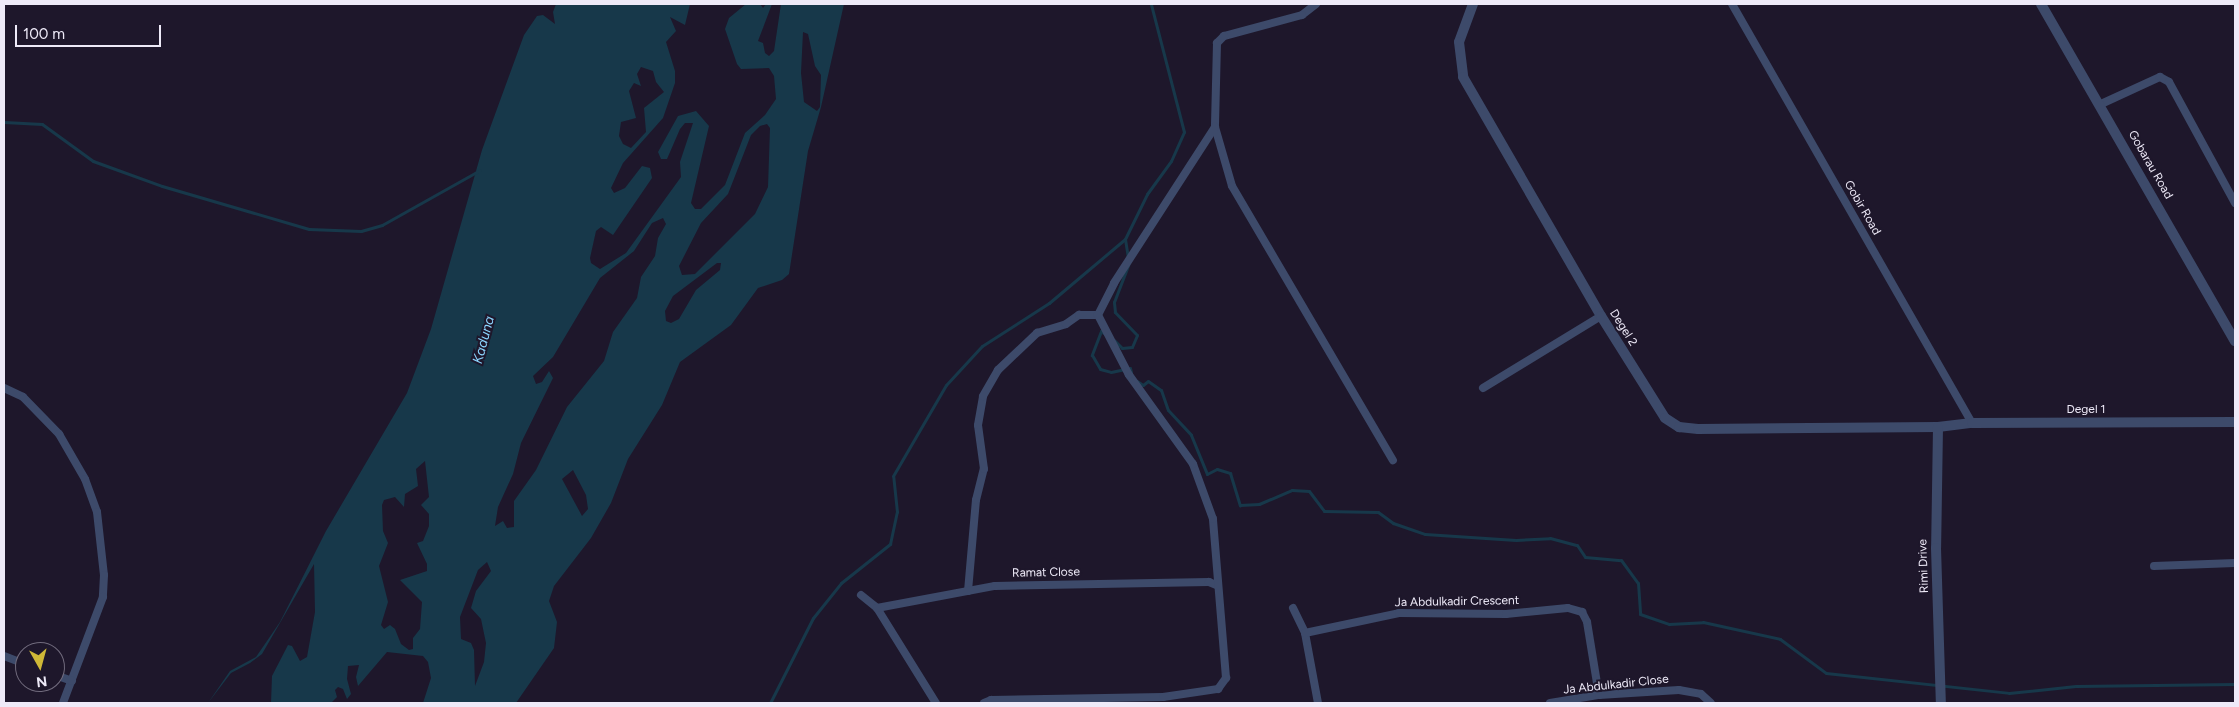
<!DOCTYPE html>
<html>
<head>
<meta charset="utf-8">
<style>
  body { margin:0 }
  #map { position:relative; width:2239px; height:707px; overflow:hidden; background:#1e172b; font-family:Figtree,sans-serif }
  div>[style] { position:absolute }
  .water>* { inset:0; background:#17384a }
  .stream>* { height:3px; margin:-1.5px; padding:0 1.5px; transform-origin:1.5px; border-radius:1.5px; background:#17384a }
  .minor>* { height:8px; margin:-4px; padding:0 4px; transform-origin:4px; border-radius:4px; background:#3d4a6a }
  .tertiary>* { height:10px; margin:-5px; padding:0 5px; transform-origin:5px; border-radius:5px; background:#3d4a6a }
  span { translate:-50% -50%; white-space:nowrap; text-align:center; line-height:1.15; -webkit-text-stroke:4px #1e172b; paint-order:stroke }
  .street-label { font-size:12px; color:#eeeaf8 }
  .water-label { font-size:14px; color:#8bd4fd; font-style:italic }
  .frame { position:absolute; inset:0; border:5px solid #eeeaf8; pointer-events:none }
  .north { position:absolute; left:15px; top:642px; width:50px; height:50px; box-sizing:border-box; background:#1e172b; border:1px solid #716b7d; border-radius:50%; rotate:173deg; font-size:14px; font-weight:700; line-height:20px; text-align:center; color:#eeeaf8 }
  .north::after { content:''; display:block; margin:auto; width:18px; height:22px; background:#cfb837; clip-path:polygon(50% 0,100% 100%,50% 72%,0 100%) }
  .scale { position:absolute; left:15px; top:25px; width:146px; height:22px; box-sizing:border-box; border:2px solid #eeeaf8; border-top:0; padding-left:6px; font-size:15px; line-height:18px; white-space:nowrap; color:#eeeaf8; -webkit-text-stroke:4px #1e172b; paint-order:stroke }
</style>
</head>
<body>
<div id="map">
  <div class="water">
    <i style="clip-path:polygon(evenodd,556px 4px,690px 4px,685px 25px,670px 17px,676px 31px,666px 42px,675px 71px,675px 83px,663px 118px,623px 163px,611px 188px,614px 193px,625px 188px,642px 166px,650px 168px,652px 178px,613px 235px,601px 227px,596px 231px,590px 258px,591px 263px,600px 269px,626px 253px,681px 177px,680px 162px,693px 123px,685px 123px,680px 129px,667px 159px,661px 159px,658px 152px,678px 116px,696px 111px,709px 126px,691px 203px,695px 209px,701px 209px,725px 185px,745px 133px,765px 115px,776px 99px,774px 76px,769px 68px,741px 69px,737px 64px,725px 29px,729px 18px,746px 4px,760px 4px,763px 8px,766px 4px,772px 4px,758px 41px,763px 43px,765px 53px,769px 56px,774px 51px,781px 4px,844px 4px,821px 107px,808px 151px,789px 274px,782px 280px,758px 288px,731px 325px,680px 362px,662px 405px,628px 459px,611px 503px,591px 538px,554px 586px,549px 601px,557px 622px,554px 648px,516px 703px,423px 703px,431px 678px,428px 662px,423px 656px,387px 652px,358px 686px,356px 677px,359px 665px,348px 666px,347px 679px,351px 694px,347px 699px,343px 689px,338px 687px,335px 690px,337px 697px,331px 703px,271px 703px,272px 676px,288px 645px,292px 646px,300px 661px,307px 657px,315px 612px,314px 564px,262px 654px,250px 663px,231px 673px,208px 703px,230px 671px,256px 657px,280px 622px,326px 531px,407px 393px,431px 329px,482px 150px,524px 35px,537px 16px,543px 15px,555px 24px,553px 12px,556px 4px,803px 32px,808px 34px,815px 66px,821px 75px,820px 107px,817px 111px,804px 102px,801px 73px,803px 32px,556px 4px,641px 67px,653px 71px,656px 82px,664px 92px,644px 108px,646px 132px,631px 148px,623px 144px,619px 136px,621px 122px,636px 118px,629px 91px,634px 83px,641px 86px,637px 74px,641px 67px,556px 4px,767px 124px,770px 128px,768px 187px,755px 214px,695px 274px,682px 275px,679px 266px,701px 223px,728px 194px,751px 135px,760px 126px,767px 124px,556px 4px,663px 218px,666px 224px,658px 238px,655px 256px,641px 277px,637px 298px,613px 332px,604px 361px,567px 407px,536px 470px,514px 501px,514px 527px,507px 528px,503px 521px,495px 526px,498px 507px,513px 474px,521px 443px,553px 378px,549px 371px,542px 382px,536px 384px,533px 376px,553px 357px,600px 278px,634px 251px,652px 223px,663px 218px,556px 4px,717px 263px,721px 263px,720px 270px,696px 290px,679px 319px,671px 323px,666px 321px,665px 311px,673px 296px,717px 263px,556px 4px,425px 461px,429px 497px,421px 505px,429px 514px,429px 526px,423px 541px,417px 543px,427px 564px,427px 571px,400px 580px,422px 602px,420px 629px,413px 638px,413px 649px,409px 650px,401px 644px,395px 629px,390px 625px,384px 629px,381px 625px,388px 602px,379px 566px,388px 543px,383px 531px,382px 505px,384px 500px,395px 497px,404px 507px,405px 494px,418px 486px,416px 469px,425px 461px,556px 4px,573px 470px,586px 495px,588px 509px,582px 516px,562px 479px,573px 470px,556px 4px,487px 562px,491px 571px,476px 591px,471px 608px,481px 619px,486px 643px,484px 662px,475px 686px,474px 650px,471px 643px,461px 639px,460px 617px,478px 570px,487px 562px)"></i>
  </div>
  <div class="stream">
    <i style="left:4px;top:122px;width:38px;rotate:3deg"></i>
    <i style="left:42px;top:124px;width:63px;rotate:36deg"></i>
    <i style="left:93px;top:161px;width:73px;rotate:19.9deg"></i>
    <i style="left:162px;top:186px;width:153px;rotate:16.3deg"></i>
    <i style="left:309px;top:229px;width:52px;rotate:2.2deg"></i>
    <i style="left:361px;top:231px;width:22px;rotate:-16deg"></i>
    <i style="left:382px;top:225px;width:112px;rotate:-29.3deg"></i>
    <i style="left:1125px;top:239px;width:20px;rotate:81deg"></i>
    <i style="left:1105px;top:334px;width:5px;rotate:-143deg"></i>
    <i style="left:1101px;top:331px;width:26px;rotate:111deg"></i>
    <i style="left:1092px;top:355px;width:16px;rotate:60deg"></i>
    <i style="left:1100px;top:369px;width:11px;rotate:15deg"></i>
    <i style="left:1111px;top:372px;width:19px;rotate:-12deg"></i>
    <i style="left:1130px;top:368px;width:4px;rotate:76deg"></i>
    <i style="left:1114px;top:340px;width:11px;rotate:45deg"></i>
    <i style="left:1122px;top:348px;width:10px;rotate:-6deg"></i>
    <i style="left:1132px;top:347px;width:13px;rotate:-67deg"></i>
    <i style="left:1137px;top:335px;width:32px;rotate:-134deg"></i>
    <i style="left:1115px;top:312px;width:10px;rotate:-96deg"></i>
    <i style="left:1114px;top:302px;width:40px;rotate:-69deg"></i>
    <i style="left:1137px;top:381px;width:7px;rotate:34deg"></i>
    <i style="left:1143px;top:385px;width:6px;rotate:-39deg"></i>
    <i style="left:1148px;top:381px;width:16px;rotate:35deg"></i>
    <i style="left:1161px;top:390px;width:21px;rotate:71deg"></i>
    <i style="left:1168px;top:410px;width:34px;rotate:47deg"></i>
    <i style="left:1191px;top:435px;width:42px;rotate:67.7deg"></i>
    <i style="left:1207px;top:474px;width:11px;rotate:-27deg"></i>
    <i style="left:1217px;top:469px;width:14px;rotate:17deg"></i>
    <i style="left:1230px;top:473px;width:34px;rotate:73deg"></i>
    <i style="left:1240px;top:505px;width:19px;rotate:-3deg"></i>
    <i style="left:1259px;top:504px;width:36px;rotate:-23deg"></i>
    <i style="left:1292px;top:490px;width:17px;rotate:3deg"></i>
    <i style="left:1309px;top:491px;width:25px;rotate:53deg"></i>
    <i style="left:1324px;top:511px;width:54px;rotate:1.1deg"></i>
    <i style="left:1378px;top:512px;width:19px;rotate:36deg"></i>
    <i style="left:1393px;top:523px;width:34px;rotate:19deg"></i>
    <i style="left:1425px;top:534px;width:91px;rotate:3.8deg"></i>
    <i style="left:1516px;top:540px;width:34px;rotate:-3deg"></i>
    <i style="left:1550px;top:538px;width:28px;rotate:15deg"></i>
    <i style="left:1577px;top:545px;width:14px;rotate:56deg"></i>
    <i style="left:1585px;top:557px;width:36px;rotate:5deg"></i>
    <i style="left:1621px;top:560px;width:29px;rotate:54deg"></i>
    <i style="left:1638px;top:583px;width:31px;rotate:86deg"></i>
    <i style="left:1640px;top:614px;width:31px;rotate:19deg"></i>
    <i style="left:1669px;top:624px;width:34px;rotate:-3deg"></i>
    <i style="left:1703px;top:622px;width:79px;rotate:12.4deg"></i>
    <i style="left:1780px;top:639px;width:57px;rotate:36.5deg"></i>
    <i style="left:1826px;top:673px;width:184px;rotate:6.2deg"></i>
    <i style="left:2009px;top:693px;width:67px;rotate:-6deg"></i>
    <i style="left:2076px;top:686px;width:159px;rotate:-0.7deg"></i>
    <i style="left:770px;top:703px;width:95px;rotate:-63.2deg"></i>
    <i style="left:813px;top:618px;width:45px;rotate:-51.3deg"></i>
    <i style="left:841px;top:583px;width:63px;rotate:-38.5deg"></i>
    <i style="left:890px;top:544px;width:33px;rotate:-78deg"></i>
    <i style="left:897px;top:512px;width:36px;rotate:-96deg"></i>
    <i style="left:893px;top:476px;width:105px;rotate:-59.8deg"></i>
    <i style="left:946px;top:385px;width:53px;rotate:-47.3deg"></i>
    <i style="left:982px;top:346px;width:80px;rotate:-32.7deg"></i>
    <i style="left:1049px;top:303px;width:99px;rotate:-40.1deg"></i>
    <i style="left:1125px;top:239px;width:50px;rotate:-63.9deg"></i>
    <i style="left:1147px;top:194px;width:41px;rotate:-54deg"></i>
    <i style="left:1171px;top:161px;width:32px;rotate:-66deg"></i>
    <i style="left:1184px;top:132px;width:132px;rotate:-104.5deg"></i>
  </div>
  <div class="minor">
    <i style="left:1316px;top:4px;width:18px;rotate:142deg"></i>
    <i style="left:1302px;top:15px;width:81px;rotate:164.9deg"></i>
    <i style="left:1224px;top:36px;width:10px;rotate:135deg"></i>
    <i style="left:1217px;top:43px;width:84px;rotate:91.4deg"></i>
    <i style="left:1215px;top:127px;width:61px;rotate:73.9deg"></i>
    <i style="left:1232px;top:186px;width:318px;rotate:59.6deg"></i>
    <i style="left:1732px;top:4px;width:483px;rotate:60.2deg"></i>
    <i style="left:2101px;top:104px;width:65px;rotate:-24.6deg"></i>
    <i style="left:2160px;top:77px;width:10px;rotate:29deg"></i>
    <i style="left:2169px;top:82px;width:138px;rotate:61.4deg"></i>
    <i style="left:4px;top:388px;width:21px;rotate:25deg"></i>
    <i style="left:23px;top:397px;width:52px;rotate:45.8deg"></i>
    <i style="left:59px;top:434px;width:52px;rotate:60deg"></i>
    <i style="left:85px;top:479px;width:35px;rotate:70deg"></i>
    <i style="left:97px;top:512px;width:63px;rotate:83.7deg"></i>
    <i style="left:104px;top:575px;width:22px;rotate:93deg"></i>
    <i style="left:103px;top:597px;width:113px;rotate:110.7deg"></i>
    <i style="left:1483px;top:388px;width:138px;rotate:-31.4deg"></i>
    <i style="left:2154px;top:566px;width:81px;rotate:-2.1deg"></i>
    <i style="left:968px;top:591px;width:91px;rotate:-85deg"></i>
    <i style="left:976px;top:500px;width:32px;rotate:-76deg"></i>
    <i style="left:984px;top:469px;width:44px;rotate:-97.8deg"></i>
    <i style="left:978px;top:425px;width:29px;rotate:-80deg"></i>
    <i style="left:983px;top:396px;width:30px;rotate:-60deg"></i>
    <i style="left:998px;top:370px;width:54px;rotate:-43.5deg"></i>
    <i style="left:1037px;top:333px;width:30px;rotate:-17deg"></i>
    <i style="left:1066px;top:324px;width:16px;rotate:-35deg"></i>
    <i style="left:1079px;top:315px;width:19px"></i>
    <i style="left:1098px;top:315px;width:36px;rotate:-63deg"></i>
    <i style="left:1114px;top:283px;width:186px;rotate:-57.1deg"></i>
    <i style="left:861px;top:595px;width:21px;rotate:39deg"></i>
    <i style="left:877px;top:608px;width:112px;rotate:58.2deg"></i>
    <i style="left:877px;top:608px;width:120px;rotate:-10.6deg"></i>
    <i style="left:995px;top:586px;width:214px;rotate:-1.1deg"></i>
    <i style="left:1209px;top:582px;width:8px;rotate:23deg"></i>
    <i style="left:1293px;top:608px;width:28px;rotate:64deg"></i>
    <i style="left:1305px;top:633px;width:71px;rotate:79.5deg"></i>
    <i style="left:1305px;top:633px;width:96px;rotate:-12deg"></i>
    <i style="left:1399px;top:613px;width:107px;rotate:0.5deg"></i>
    <i style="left:1506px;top:614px;width:62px;rotate:-5.5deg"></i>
    <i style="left:1568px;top:608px;width:15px;rotate:16deg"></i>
    <i style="left:1582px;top:612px;width:11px;rotate:63deg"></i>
    <i style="left:1587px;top:622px;width:74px;rotate:80.7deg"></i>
    <i style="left:4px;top:656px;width:22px;rotate:21deg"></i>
    <i style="left:55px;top:675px;width:18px;rotate:19deg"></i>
    <i style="left:984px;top:703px;width:8px;rotate:-23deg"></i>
    <i style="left:991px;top:700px;width:172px;rotate:-1deg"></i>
    <i style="left:1163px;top:697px;width:56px;rotate:-8.3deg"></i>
    <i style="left:1218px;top:689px;width:14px;rotate:-54deg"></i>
    <i style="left:1226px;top:678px;width:160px;rotate:-94.7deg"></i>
    <i style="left:1213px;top:519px;width:59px;rotate:-110deg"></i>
    <i style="left:1193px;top:464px;width:110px;rotate:-125.7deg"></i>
    <i style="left:1129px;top:375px;width:68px;rotate:-117.3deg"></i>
    <i style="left:1550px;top:703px;width:50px;rotate:-9.3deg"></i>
    <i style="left:1599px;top:695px;width:80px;rotate:-3.6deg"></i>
    <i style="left:1679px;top:690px;width:22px;rotate:10deg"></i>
    <i style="left:1701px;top:694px;width:13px;rotate:42deg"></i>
  </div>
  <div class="tertiary">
    <i style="left:1473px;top:4px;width:40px;rotate:110.2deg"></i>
    <i style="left:1459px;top:42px;width:35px;rotate:83deg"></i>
    <i style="left:1463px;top:77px;width:276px;rotate:60deg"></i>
    <i style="left:1601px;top:316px;width:120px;rotate:57.9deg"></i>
    <i style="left:1665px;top:418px;width:17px;rotate:33deg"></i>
    <i style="left:1679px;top:427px;width:19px;rotate:6deg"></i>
    <i style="left:1698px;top:429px;width:240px;rotate:-0.5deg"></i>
    <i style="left:1938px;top:427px;width:34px;rotate:-7deg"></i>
    <i style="left:1972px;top:423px;width:263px;rotate:-0.2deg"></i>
    <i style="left:2041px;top:4px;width:389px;rotate:60.1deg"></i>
    <i style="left:1938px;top:427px;width:121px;rotate:90.9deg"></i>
    <i style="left:1936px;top:548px;width:155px;rotate:88.2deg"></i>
  </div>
  <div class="street-label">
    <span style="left:2150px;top:165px;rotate:60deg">Gobarau Road</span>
    <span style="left:1862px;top:208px;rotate:60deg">Gobir Road</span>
    <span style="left:1623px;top:328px;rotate:58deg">Degel 2</span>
    <span style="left:2086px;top:410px">Degel 1</span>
    <span style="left:1924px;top:566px;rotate:-92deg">Rimi Drive</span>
    <span style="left:1046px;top:573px;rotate:-1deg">Ramat Close</span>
    <span style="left:1457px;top:602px;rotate:-1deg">Ja Abdulkadir Crescent</span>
    <span style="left:1616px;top:685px;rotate:-6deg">Ja Abdulkadir Close</span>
  </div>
  <div class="water-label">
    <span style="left:484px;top:340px;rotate:-75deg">Kaduna</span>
  </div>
  <div class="frame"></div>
  <div class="north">N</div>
  <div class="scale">100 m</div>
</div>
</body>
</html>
